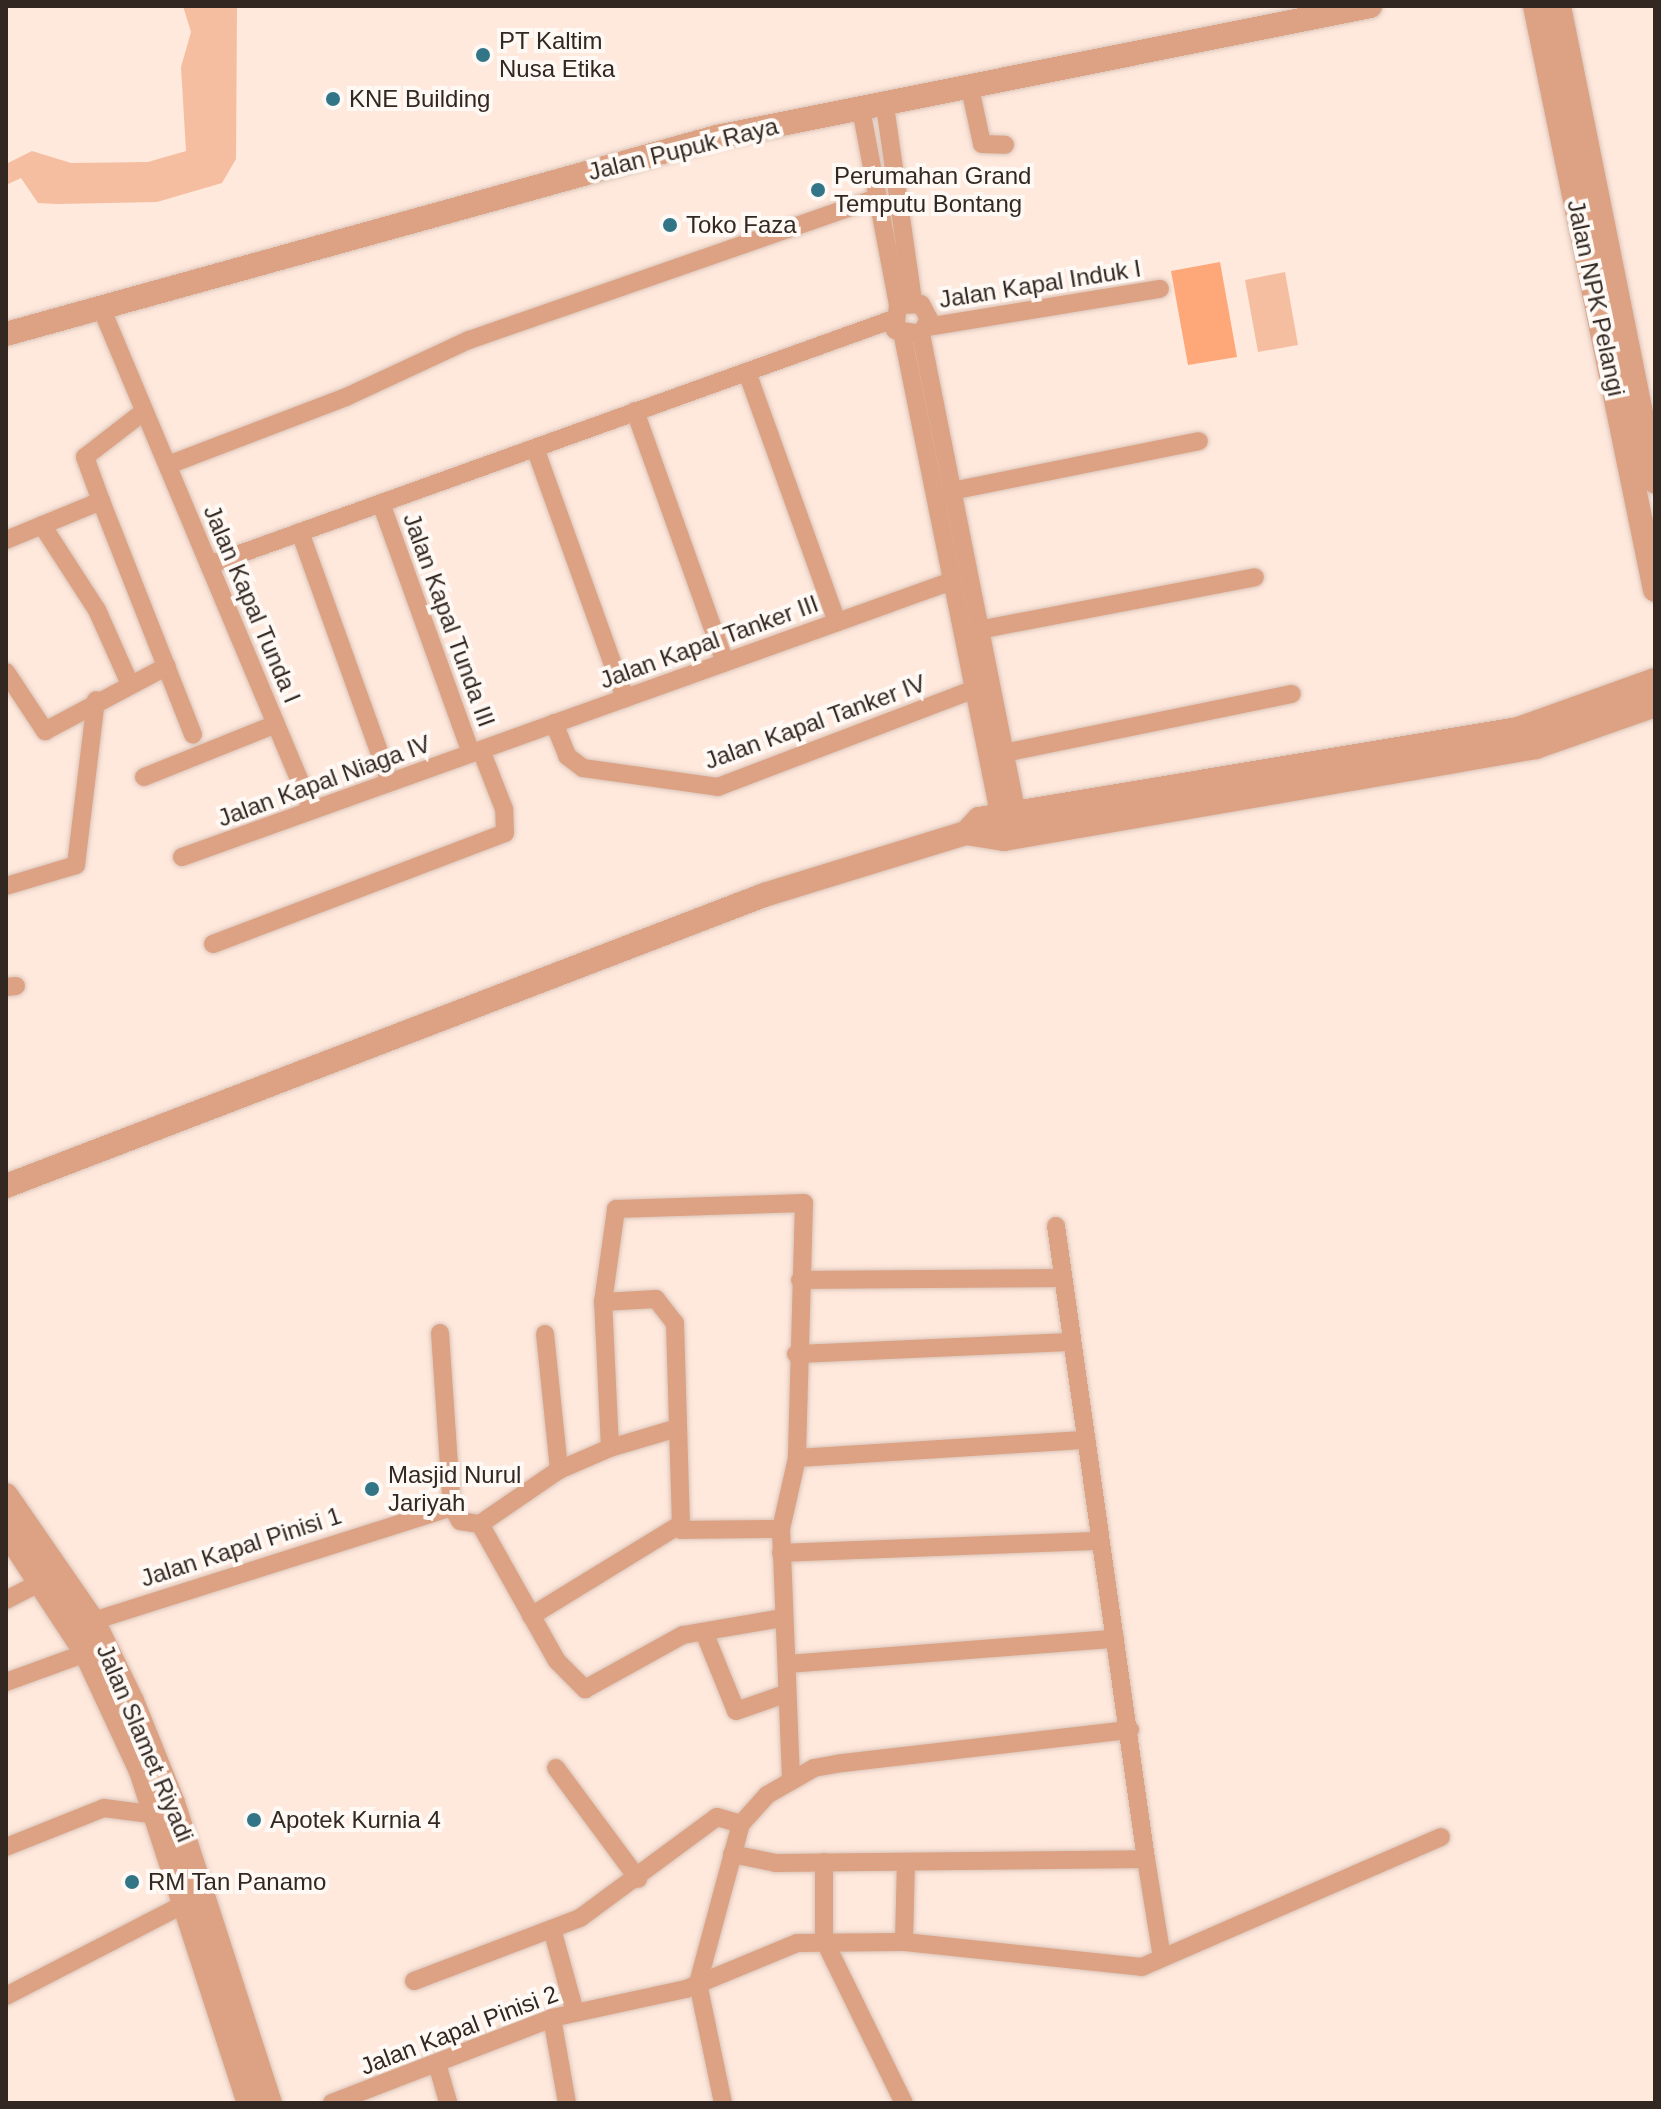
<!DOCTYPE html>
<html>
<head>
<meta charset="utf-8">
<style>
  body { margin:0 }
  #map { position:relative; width:1661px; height:2109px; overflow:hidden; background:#ffe8dc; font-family:Arial,sans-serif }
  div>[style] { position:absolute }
  .green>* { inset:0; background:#fea87a }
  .water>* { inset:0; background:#f5bea1 }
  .roads { filter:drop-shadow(0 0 2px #dac5ba) drop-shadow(0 0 2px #dac5ba) }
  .minor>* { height:18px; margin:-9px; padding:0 9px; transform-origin:9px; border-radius:9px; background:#dda283 }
  .tertiary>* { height:24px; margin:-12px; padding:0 12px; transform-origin:12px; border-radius:12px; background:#dda283 }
  .dots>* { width:22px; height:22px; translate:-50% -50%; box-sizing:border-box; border:4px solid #fff9f6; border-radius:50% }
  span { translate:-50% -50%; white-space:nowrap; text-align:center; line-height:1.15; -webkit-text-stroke:8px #fff9f6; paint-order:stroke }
  .poi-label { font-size:24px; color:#322721 }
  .left { translate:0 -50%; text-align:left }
  .street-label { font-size:24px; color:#322721 }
  .frame { position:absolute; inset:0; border:8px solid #322721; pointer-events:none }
</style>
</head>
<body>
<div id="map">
  <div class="green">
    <i style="clip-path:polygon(1220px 262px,1237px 357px,1188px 365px,1171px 271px)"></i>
  </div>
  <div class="water">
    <i style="clip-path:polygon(183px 6px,237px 6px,236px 159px,222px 183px,157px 202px,57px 204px,38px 203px,21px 178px,6px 185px,6px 164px,32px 151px,71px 163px,148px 162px,186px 151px,181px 67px,191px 32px)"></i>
    <i style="clip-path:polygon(1285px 272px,1298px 345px,1258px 352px,1245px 280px)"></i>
  </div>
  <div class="roads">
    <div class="minor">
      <i style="left:970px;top:88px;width:57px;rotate:77.9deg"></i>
      <i style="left:982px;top:144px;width:23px;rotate:2deg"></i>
      <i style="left:885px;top:106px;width:197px;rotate:81.8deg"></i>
      <i style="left:861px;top:109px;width:199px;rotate:79.3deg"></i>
      <i style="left:100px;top:305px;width:548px;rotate:67.23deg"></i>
      <i style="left:927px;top:327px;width:236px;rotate:-9.3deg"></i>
      <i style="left:921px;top:334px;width:26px;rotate:-171deg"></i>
      <i style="left:895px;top:330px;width:25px;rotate:-83deg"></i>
      <i style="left:898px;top:305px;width:23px;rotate:-2deg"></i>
      <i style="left:921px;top:304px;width:17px;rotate:62deg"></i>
      <i style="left:929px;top:319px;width:17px;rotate:118deg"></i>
      <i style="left:921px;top:334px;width:490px;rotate:78.7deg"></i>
      <i style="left:903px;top:337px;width:490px;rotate:78.6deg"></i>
      <i style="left:747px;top:372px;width:266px;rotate:70.2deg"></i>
      <i style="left:635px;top:411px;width:267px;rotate:70.3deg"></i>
      <i style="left:535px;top:448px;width:266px;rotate:70.2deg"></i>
      <i style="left:168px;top:465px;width:191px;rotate:-20.9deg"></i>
      <i style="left:346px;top:397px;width:136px;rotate:-24.9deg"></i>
      <i style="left:469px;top:340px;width:432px;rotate:-19.2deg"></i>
      <i style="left:942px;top:493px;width:262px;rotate:-11.4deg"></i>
      <i style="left:101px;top:501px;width:251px;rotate:68.5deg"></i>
      <i style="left:381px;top:503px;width:266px;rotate:70.2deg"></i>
      <i style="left:42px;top:525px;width:101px;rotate:57.1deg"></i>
      <i style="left:97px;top:610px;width:79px;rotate:66deg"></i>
      <i style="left:300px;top:532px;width:266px;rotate:70.2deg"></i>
      <i style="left:6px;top:540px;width:103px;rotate:-22.3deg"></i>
      <i style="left:101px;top:501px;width:47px;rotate:-110deg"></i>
      <i style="left:85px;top:457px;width:72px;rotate:-37.7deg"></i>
      <i style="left:209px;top:565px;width:725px;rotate:-19.76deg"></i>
      <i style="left:968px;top:632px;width:292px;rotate:-10.8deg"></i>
      <i style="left:6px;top:672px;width:71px;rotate:56.5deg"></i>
      <i style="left:45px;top:731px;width:138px;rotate:-28deg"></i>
      <i style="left:554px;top:723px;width:35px;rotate:68deg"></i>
      <i style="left:567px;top:756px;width:20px;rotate:37deg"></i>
      <i style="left:583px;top:768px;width:136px;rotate:8deg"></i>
      <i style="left:718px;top:787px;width:274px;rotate:-20.9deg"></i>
      <i style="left:994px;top:755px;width:304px;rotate:-11.6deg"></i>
      <i style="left:144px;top:777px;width:142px;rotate:-21.9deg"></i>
      <i style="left:182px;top:857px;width:818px;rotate:-19.72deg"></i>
      <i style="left:6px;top:886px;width:73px;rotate:-16.7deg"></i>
      <i style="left:76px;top:865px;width:166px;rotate:-83.1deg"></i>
      <i style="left:213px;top:944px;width:312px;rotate:-20.8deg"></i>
      <i style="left:505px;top:833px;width:24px;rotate:-92deg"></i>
      <i style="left:504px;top:809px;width:63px;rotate:-111.3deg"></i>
      <i style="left:6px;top:987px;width:10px;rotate:-6deg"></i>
      <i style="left:1056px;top:1226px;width:639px;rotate:81.91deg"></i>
      <i style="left:800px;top:1280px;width:261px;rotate:-0.4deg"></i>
      <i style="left:603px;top:1302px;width:53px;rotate:-3.2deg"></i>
      <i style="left:656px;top:1299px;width:31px;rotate:52deg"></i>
      <i style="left:675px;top:1323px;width:207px;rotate:88.3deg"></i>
      <i style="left:681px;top:1530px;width:100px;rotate:-0.6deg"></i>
      <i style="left:440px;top:1333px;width:174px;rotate:86.1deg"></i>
      <i style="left:452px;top:1507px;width:16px;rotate:60deg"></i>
      <i style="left:460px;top:1521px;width:20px;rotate:9deg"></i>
      <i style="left:480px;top:1524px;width:96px;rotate:-34.4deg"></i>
      <i style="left:559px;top:1470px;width:56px;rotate:-23.3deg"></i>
      <i style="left:610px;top:1448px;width:146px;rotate:-92.7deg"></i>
      <i style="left:603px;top:1302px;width:94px;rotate:-82deg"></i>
      <i style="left:616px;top:1209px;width:188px;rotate:-1.8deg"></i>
      <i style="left:804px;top:1203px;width:255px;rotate:91.6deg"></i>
      <i style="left:797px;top:1458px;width:73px;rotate:102.7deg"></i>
      <i style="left:781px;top:1529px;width:249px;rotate:87.7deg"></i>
      <i style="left:545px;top:1334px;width:137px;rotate:84.1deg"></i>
      <i style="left:796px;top:1354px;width:276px;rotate:-2.5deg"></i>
      <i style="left:610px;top:1448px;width:70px;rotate:-16.6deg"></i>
      <i style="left:797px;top:1458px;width:290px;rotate:-3.6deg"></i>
      <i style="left:480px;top:1524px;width:157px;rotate:60.7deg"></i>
      <i style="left:557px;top:1661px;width:40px;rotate:45deg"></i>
      <i style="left:585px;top:1689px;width:112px;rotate:-28.9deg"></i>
      <i style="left:683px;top:1635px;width:100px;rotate:-9.7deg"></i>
      <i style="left:781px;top:1553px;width:318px;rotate:-2.2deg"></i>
      <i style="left:6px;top:1600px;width:39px;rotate:-27deg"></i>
      <i style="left:531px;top:1616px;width:172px;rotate:-31.5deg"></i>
      <i style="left:93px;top:1621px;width:377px;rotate:-17.6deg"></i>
      <i style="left:704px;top:1632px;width:85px;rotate:67.9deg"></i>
      <i style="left:736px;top:1711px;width:52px;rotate:-19.1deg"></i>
      <i style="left:787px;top:1664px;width:329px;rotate:-4.4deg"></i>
      <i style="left:6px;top:1682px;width:85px;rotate:-19.9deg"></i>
      <i style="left:556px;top:1768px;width:138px;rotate:53.5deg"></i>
      <i style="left:6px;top:1847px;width:105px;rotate:-21.7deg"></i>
      <i style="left:104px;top:1808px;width:54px;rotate:7.4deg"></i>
      <i style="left:732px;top:1854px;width:45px;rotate:11.6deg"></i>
      <i style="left:776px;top:1863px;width:370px;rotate:-0.6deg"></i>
      <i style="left:1146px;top:1859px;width:100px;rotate:80.8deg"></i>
      <i style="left:824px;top:1862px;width:78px;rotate:90deg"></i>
      <i style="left:824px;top:1940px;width:182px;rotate:63.9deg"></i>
      <i style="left:552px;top:1929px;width:86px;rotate:74.5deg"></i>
      <i style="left:904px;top:1942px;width:80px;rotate:-88.6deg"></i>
      <i style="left:414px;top:1981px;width:178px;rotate:-20.8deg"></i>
      <i style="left:580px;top:1918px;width:170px;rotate:-36.4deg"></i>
      <i style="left:717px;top:1817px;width:25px;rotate:16deg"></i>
      <i style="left:6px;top:1996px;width:205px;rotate:-27.3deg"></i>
      <i style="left:552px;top:2018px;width:86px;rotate:80deg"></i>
      <i style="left:438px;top:2067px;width:37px;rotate:74deg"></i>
      <i style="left:332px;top:2103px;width:236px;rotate:-21.1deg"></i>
      <i style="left:552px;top:2018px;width:137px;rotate:-12.2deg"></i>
      <i style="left:686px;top:1989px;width:120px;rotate:-22.5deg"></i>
      <i style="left:797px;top:1943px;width:107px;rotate:-0.5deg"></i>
      <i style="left:904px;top:1942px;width:239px;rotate:6deg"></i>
      <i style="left:1142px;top:1967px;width:326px;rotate:-23.5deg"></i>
      <i style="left:723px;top:2103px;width:123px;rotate:-101.8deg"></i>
      <i style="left:698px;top:1983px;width:165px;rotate:-74.9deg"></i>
      <i style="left:741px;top:1824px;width:39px;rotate:-48deg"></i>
      <i style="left:767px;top:1795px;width:54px;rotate:-29.9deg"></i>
      <i style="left:814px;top:1768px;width:29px;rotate:-10deg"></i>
      <i style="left:843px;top:1763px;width:289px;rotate:-6.6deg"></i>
    </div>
    <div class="tertiary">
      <i style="left:1535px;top:6px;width:596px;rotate:78.39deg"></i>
      <i style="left:1559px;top:6px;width:485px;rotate:78.6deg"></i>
      <i style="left:6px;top:334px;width:738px;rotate:-15.49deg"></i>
      <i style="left:717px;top:137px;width:666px;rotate:-11.34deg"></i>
      <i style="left:966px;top:833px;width:38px;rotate:9deg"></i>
      <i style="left:1004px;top:839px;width:540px;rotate:-9.81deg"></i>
      <i style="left:1536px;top:747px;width:126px;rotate:-19.4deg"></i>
      <i style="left:6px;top:1186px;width:812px;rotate:-21deg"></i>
      <i style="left:764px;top:895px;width:211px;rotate:-17.1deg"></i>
      <i style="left:966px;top:833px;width:19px;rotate:-47deg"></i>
      <i style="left:979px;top:819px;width:546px;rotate:-9.48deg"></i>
      <i style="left:1518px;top:729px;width:145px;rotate:-19.7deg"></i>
      <i style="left:6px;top:1495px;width:153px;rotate:55.4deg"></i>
      <i style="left:93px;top:1621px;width:89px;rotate:64deg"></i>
      <i style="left:132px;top:1701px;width:110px;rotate:68.1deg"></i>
      <i style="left:173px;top:1803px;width:315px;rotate:72.1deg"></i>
      <i style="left:6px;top:1531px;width:146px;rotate:56.7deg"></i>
      <i style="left:86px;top:1653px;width:130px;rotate:65deg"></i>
      <i style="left:141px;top:1771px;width:349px;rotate:72deg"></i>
    </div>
  </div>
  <div class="dots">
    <i style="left:483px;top:55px;background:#327586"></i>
    <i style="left:333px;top:99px;background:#327586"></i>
    <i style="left:818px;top:190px;background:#327586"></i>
    <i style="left:670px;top:225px;background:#327586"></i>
    <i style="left:372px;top:1489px;background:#327586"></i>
    <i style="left:254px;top:1820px;background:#327586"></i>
    <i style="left:132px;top:1882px;background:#327586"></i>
  </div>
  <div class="poi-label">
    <span class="left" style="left:499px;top:55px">PT Kaltim<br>Nusa Etika</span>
    <span class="left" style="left:349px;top:99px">KNE Building</span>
    <span class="left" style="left:834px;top:190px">Perumahan Grand<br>Temputu Bontang</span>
    <span class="left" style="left:686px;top:225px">Toko Faza</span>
    <span class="left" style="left:388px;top:1489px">Masjid Nurul<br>Jariyah</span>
    <span class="left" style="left:270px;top:1820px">Apotek Kurnia 4</span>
    <span class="left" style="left:148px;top:1882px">RM Tan Panamo</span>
  </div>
  <div class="street-label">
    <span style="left:683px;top:149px;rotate:-14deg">Jalan Pupuk Raya</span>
    <span style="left:1040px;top:284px;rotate:-9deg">Jalan Kapal Induk I</span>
    <span style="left:1596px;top:298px;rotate:78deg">Jalan NPK Pelangi</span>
    <span style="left:252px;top:604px;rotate:67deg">Jalan Kapal Tunda I</span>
    <span style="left:449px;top:620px;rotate:70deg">Jalan Kapal Tunda III</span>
    <span style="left:709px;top:642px;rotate:-20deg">Jalan Kapal Tanker III</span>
    <span style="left:815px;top:722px;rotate:-20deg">Jalan Kapal Tanker IV</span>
    <span style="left:324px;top:781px;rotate:-20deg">Jalan Kapal Niaga IV</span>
    <span style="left:241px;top:1547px;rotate:-18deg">Jalan Kapal Pinisi 1</span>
    <span style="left:145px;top:1743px;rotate:67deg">Jalan Slamet Riyadi</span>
    <span style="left:459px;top:2030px;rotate:-21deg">Jalan Kapal Pinisi 2</span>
  </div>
  <div class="frame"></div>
</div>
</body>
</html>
